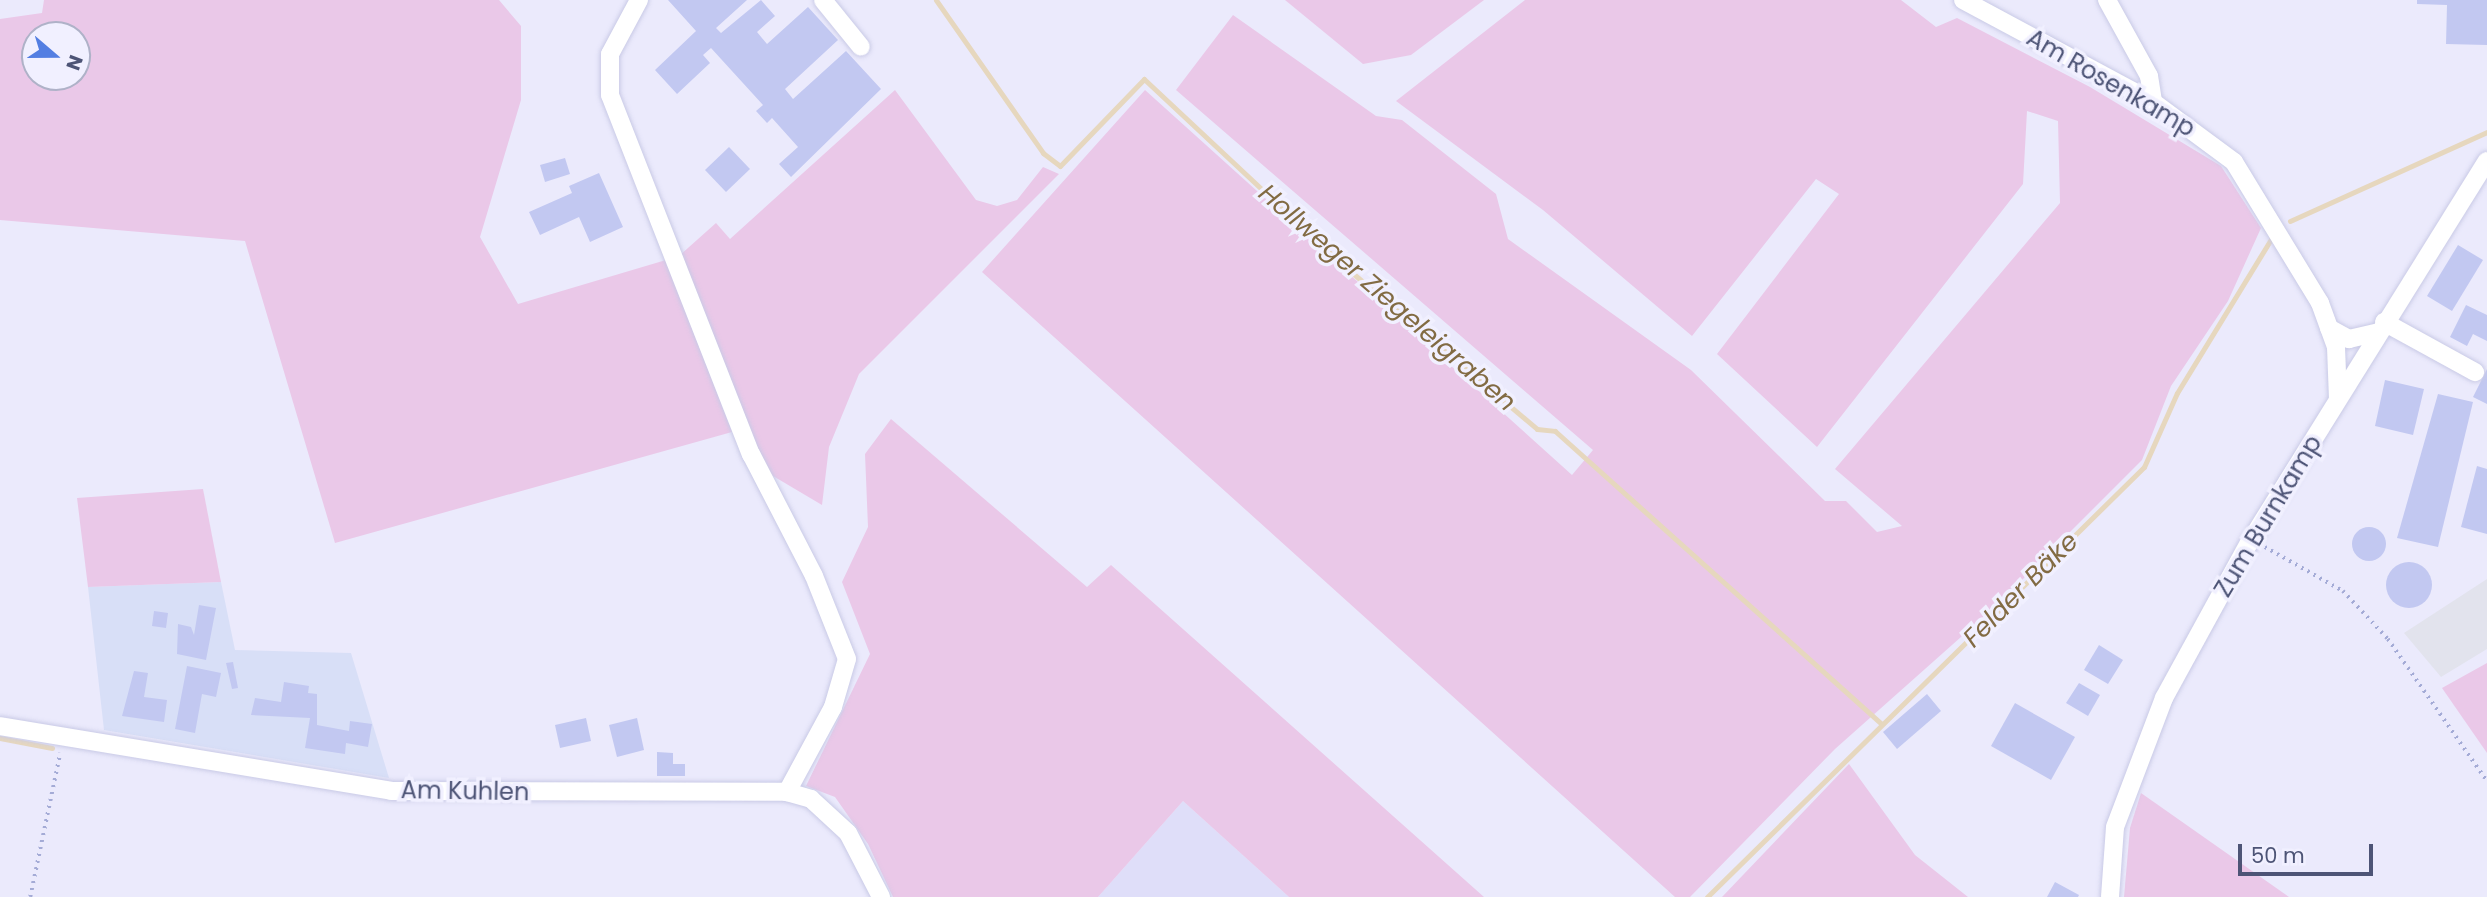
<!DOCTYPE html>
<html>
<head>
<meta charset="utf-8">
<style>
  body { margin:0 }
  #map { position:relative; width:2487px; height:897px; overflow:hidden; background:#ebeafc; font-family:Poppins,sans-serif }
  div>[style] { position:absolute }
  .residential>* { inset:0; background:#dfdef9 }
  .commercial>* { inset:0; background:#d8dff7 }
  .industrial>* { inset:0; background:#e2e3ed }
  .green>* { inset:0; background:#eac8e8 }
  .stream>* { height:5px; margin:-2.5px; padding:0 2.5px; transform-origin:2.5px; border-radius:2.5px; background:#e6d7be }
  .building>* { inset:0; background:#c2c8f1 }
  .round { border-radius:50% }
  .path>* { height:3.5px; margin-top:-1.75px; transform-origin:0; background:repeating-linear-gradient(90deg,#a4abd6 0 2px,transparent 0 7px) }
  .roads { filter:drop-shadow(0 0 2px #c9cae6) drop-shadow(0 0 2px #c9cae6) }
  .minor>* { height:18px; margin:-9px; padding:0 9px; transform-origin:9px; border-radius:9px; background:#fff }
  span { translate:-50% -50%; white-space:nowrap; text-align:center; line-height:1.15; -webkit-text-stroke:7px #f1f0ff; paint-order:stroke }
  .street-label { font-size:24px; color:#4d5476 }
  .water-label { font-size:26px; color:#826b43; font-style:italic }
  .north { position:absolute; left:21px; top:21px; width:70px; height:70px; box-sizing:border-box; background:#f1f0ff; border:2px solid #afb2c8; border-radius:50%; rotate:110deg; font-size:19px; font-weight:700; line-height:28px; text-align:center; color:#4d5476 }
  .north::after { content:''; display:block; margin:auto; width:24px; height:32px; background:#537ee2; clip-path:polygon(50% 0,100% 100%,50% 72%,0 100%) }
  .scale { position:absolute; left:2238px; top:844px; width:135px; height:32px; box-sizing:border-box; border:4px solid #4d5476; border-top:0; padding-left:9px; font-size:21px; line-height:24px; white-space:nowrap; color:#4d5476; -webkit-text-stroke:5px #f1f0ff; paint-order:stroke }
</style>
</head>
<body>
<div id="map">
  <div class="residential">
    <i style="clip-path:polygon(1183px 801px,1289px 897px,1098px 897px)"></i>
  </div>
  <div class="commercial">
    <i style="clip-path:polygon(221px 582px,235px 650px,351px 653px,389px 778px,104px 730px,88px 587px)"></i>
  </div>
  <div class="industrial">
    <i style="clip-path:polygon(2487px 579px,2487px 649px,2441px 677px,2404px 633px)"></i>
  </div>
  <div class="green">
    <i style="clip-path:polygon(evenodd,44px 0,499px 0,521px 26px,521px 100px,480px 237px,518px 304px,666px 260px,732px 432px,335px 543px,245px 241px,0 220px,0 19px,42px 13px,44px 0,35px 35px,77px 35px,77px 77px,35px 77px,35px 35px)"></i>
    <i style="clip-path:polygon(1285px 0,1484px 0,1411px 55px,1363px 64px)"></i>
    <i style="clip-path:polygon(1525px 0,1901px 0,1936px 27px,1957px 18px,2090px 87px,2221px 166px,2261px 228px,2228px 301px,2171px 386px,2142px 460px,1997px 605px,1835px 749px,1690px 897px,1675px 897px,982px 272px,1145px 90px,1572px 475px,1593px 450px,1176px 90px,1233px 15px,1376px 116px,1402px 120px,1496px 194px,1508px 239px,1691px 370px,1825px 501px,1846px 501px,1877px 532px,1902px 526px,1835px 469px,2060px 203px,2058px 121px,2027px 111px,2023px 184px,1817px 447px,1717px 354px,1839px 194px,1816px 179px,1692px 336px,1543px 210px,1396px 101px)"></i>
    <i style="clip-path:polygon(895px 90px,976px 200px,997px 206px,1017px 200px,1043px 167px,1059px 174px,859px 374px,829px 447px,822px 505px,768px 473px,679px 256px,716px 223px,730px 239px)"></i>
    <i style="clip-path:polygon(891px 419px,1087px 587px,1111px 565px,1484px 897px,1289px 897px,1183px 801px,1098px 897px,893px 897px,868px 844px,835px 797px,806px 786px,870px 654px,842px 582px,868px 527px,865px 454px)"></i>
    <i style="clip-path:polygon(203px 489px,221px 582px,88px 587px,77px 498px)"></i>
    <i style="clip-path:polygon(2487px 663px,2487px 753px,2442px 688px)"></i>
    <i style="clip-path:polygon(1849px 764px,1915px 855px,1968px 897px,1722px 897px)"></i>
    <i style="clip-path:polygon(2141px 793px,2289px 897px,2124px 897px,2130px 828px)"></i>
  </div>
  <div class="stream">
    <i style="left:936px;top:0;width:187px;rotate:55deg"></i>
    <i style="left:1043px;top:153px;width:21px;rotate:37deg"></i>
    <i style="left:1060px;top:166px;width:121px;rotate:-46deg"></i>
    <i style="left:1144px;top:79px;width:272px;rotate:43.1deg"></i>
    <i style="left:1343px;top:265px;width:254px;rotate:40.2deg"></i>
    <i style="left:1537px;top:429px;width:18px;rotate:6deg"></i>
    <i style="left:1555px;top:431px;width:439px;rotate:41.9deg"></i>
    <i style="left:2290px;top:221px;width:216px;rotate:-24.3deg"></i>
    <i style="left:0;top:738px;width:53px;rotate:10.9deg"></i>
    <i style="left:1707px;top:897px;width:613px;rotate:-44.54deg"></i>
    <i style="left:2144px;top:467px;width:81px;rotate:-66deg"></i>
    <i style="left:2177px;top:393px;width:184px;rotate:-58.6deg"></i>
  </div>
  <div class="building">
    <i style="clip-path:polygon(668px 0,747px 0,716px 28px,721px 33px,761px 0,775px 16px,757px 32px,767px 44px,808px 7px,838px 40px,785px 89px,793px 99px,846px 51px,881px 89px,791px 177px,779px 164px,798px 147px,772px 118px,767px 123px,756px 111px,763px 105px,711px 48px,703px 55px,710px 63px,677px 94px,655px 70px,696px 31px)"></i>
    <i style="clip-path:polygon(2417px 0,2487px 0,2487px 45px,2446px 44px,2447px 5px,2417px 4px)"></i>
    <i style="clip-path:polygon(729px 147px,750px 169px,726px 192px,705px 170px)"></i>
    <i style="clip-path:polygon(565px 158px,570px 174px,545px 182px,540px 165px)"></i>
    <i style="clip-path:polygon(599px 173px,623px 227px,590px 242px,579px 217px,540px 235px,529px 212px,572px 193px,569px 186px)"></i>
    <i style="clip-path:polygon(2458px 245px,2483px 260px,2452px 311px,2427px 296px)"></i>
    <i style="clip-path:polygon(2466px 305px,2487px 315px,2487px 341px,2473px 334px,2467px 346px,2450px 337px)"></i>
    <i style="clip-path:polygon(2487px 369px,2487px 404px,2473px 397px)"></i>
    <i style="clip-path:polygon(2385px 380px,2424px 389px,2413px 435px,2375px 426px)"></i>
    <i style="clip-path:polygon(2438px 394px,2473px 402px,2438px 547px,2397px 538px)"></i>
    <i style="clip-path:polygon(2477px 466px,2487px 469px,2487px 534px,2461px 527px)"></i>
    <i class="round" style="left:2352px;top:527px;width:34px;height:34px"></i>
    <i class="round" style="left:2386px;top:562px;width:46px;height:46px"></i>
    <i style="clip-path:polygon(199px 605px,216px 608px,206px 660px,177px 654px,178px 624px,191px 627px,194px 635px)"></i>
    <i style="clip-path:polygon(154px 611px,168px 613px,166px 628px,152px 626px)"></i>
    <i style="clip-path:polygon(2099px 645px,2123px 660px,2108px 684px,2084px 670px)"></i>
    <i style="clip-path:polygon(233px 662px,238px 688px,232px 689px,226px 663px)"></i>
    <i style="clip-path:polygon(187px 666px,221px 673px,216px 697px,202px 694px,195px 733px,175px 729px)"></i>
    <i style="clip-path:polygon(134px 671px,148px 673px,144px 697px,167px 700px,164px 722px,122px 716px)"></i>
    <i style="clip-path:polygon(284px 682px,309px 686px,308px 693px,317px 694px,317px 725px,349px 731px,350px 721px,372px 724px,368px 747px,346px 743px,345px 754px,305px 748px,310px 718px,251px 715px,255px 698px,281px 702px)"></i>
    <i style="clip-path:polygon(2079px 683px,2100px 695px,2088px 716px,2066px 703px)"></i>
    <i style="clip-path:polygon(1927px 694px,1941px 711px,1897px 749px,1883px 732px)"></i>
    <i style="clip-path:polygon(2015px 703px,2075px 737px,2051px 780px,1991px 746px)"></i>
    <i style="clip-path:polygon(586px 718px,591px 741px,560px 748px,555px 725px)"></i>
    <i style="clip-path:polygon(637px 718px,644px 750px,617px 757px,609px 725px)"></i>
    <i style="clip-path:polygon(657px 752px,673px 753px,673px 764px,685px 764px,685px 776px,657px 776px)"></i>
    <i style="clip-path:polygon(2055px 882px,2079px 895px,2078px 897px,2047px 897px)"></i>
  </div>
  <div class="path">
    <i style="left:2265px;top:547px;width:90px;rotate:29.4deg"></i>
    <i style="left:2343px;top:591px;width:66px;rotate:46.8deg"></i>
    <i style="left:2388px;top:639px;width:173px;rotate:55.1deg"></i>
    <i style="left:30px;top:897px;width:147px;rotate:-78.2deg"></i>
  </div>
  <div class="roads">
    <div class="minor">
      <i style="left:639px;top:0;width:61px;rotate:118.2deg"></i>
      <i style="left:610px;top:54px;width:41px;rotate:90deg"></i>
      <i style="left:610px;top:95px;width:386px;rotate:68.6deg"></i>
      <i style="left:751px;top:454px;width:137px;rotate:62.7deg"></i>
      <i style="left:814px;top:576px;width:89px;rotate:68.3deg"></i>
      <i style="left:847px;top:659px;width:50px;rotate:106.3deg"></i>
      <i style="left:833px;top:707px;width:97px;rotate:118.4deg"></i>
      <i style="left:823px;top:0;width:60px;rotate:51deg"></i>
      <i style="left:1963px;top:0;width:216px;rotate:28.2deg"></i>
      <i style="left:2153px;top:102px;width:101px;rotate:36.5deg"></i>
      <i style="left:2234px;top:162px;width:165px;rotate:58.6deg"></i>
      <i style="left:2320px;top:303px;width:47px;rotate:70deg"></i>
      <i style="left:2336px;top:347px;width:51px;rotate:87.8deg"></i>
      <i style="left:2107px;top:0;width:87px;rotate:61.1deg"></i>
      <i style="left:2149px;top:76px;width:26px;rotate:81deg"></i>
      <i style="left:2384px;top:322px;width:104px;rotate:28.8deg"></i>
      <i style="left:2329px;top:328px;width:23px;rotate:29deg"></i>
      <i style="left:2349px;top:339px;width:31px;rotate:-13deg"></i>
      <i style="left:0;top:726px;width:396px;rotate:9.4deg"></i>
      <i style="left:391px;top:791px;width:396px;rotate:0.1deg"></i>
      <i style="left:787px;top:792px;width:25px;rotate:16deg"></i>
      <i style="left:811px;top:799px;width:50px;rotate:42.6deg"></i>
      <i style="left:848px;top:833px;width:72px;rotate:62.7deg"></i>
      <i style="left:2110px;top:897px;width:70px;rotate:-85.9deg"></i>
      <i style="left:2115px;top:827px;width:138px;rotate:-69.2deg"></i>
      <i style="left:2164px;top:698px;width:177px;rotate:-61.3deg"></i>
      <i style="left:2249px;top:543px;width:450px;rotate:-58.1deg"></i>
    </div>
  </div>
  <div class="street-label">
    <span style="left:2111px;top:83px;rotate:30deg">Am Rosenkamp</span>
    <span style="left:2268px;top:516px;rotate:-59deg">Zum Burnkamp</span>
    <span style="left:465px;top:791px;rotate:1deg">Am Kuhlen</span>
  </div>
  <div class="water-label">
    <span style="left:1387px;top:298px;rotate:41deg">Hollweger Ziegeleigraben</span>
    <span style="left:2021px;top:590px;rotate:-45deg">Felder Bäke</span>
  </div>
  <div class="north">N</div>
  <div class="scale">50 m</div>
</div>
</body>
</html>
